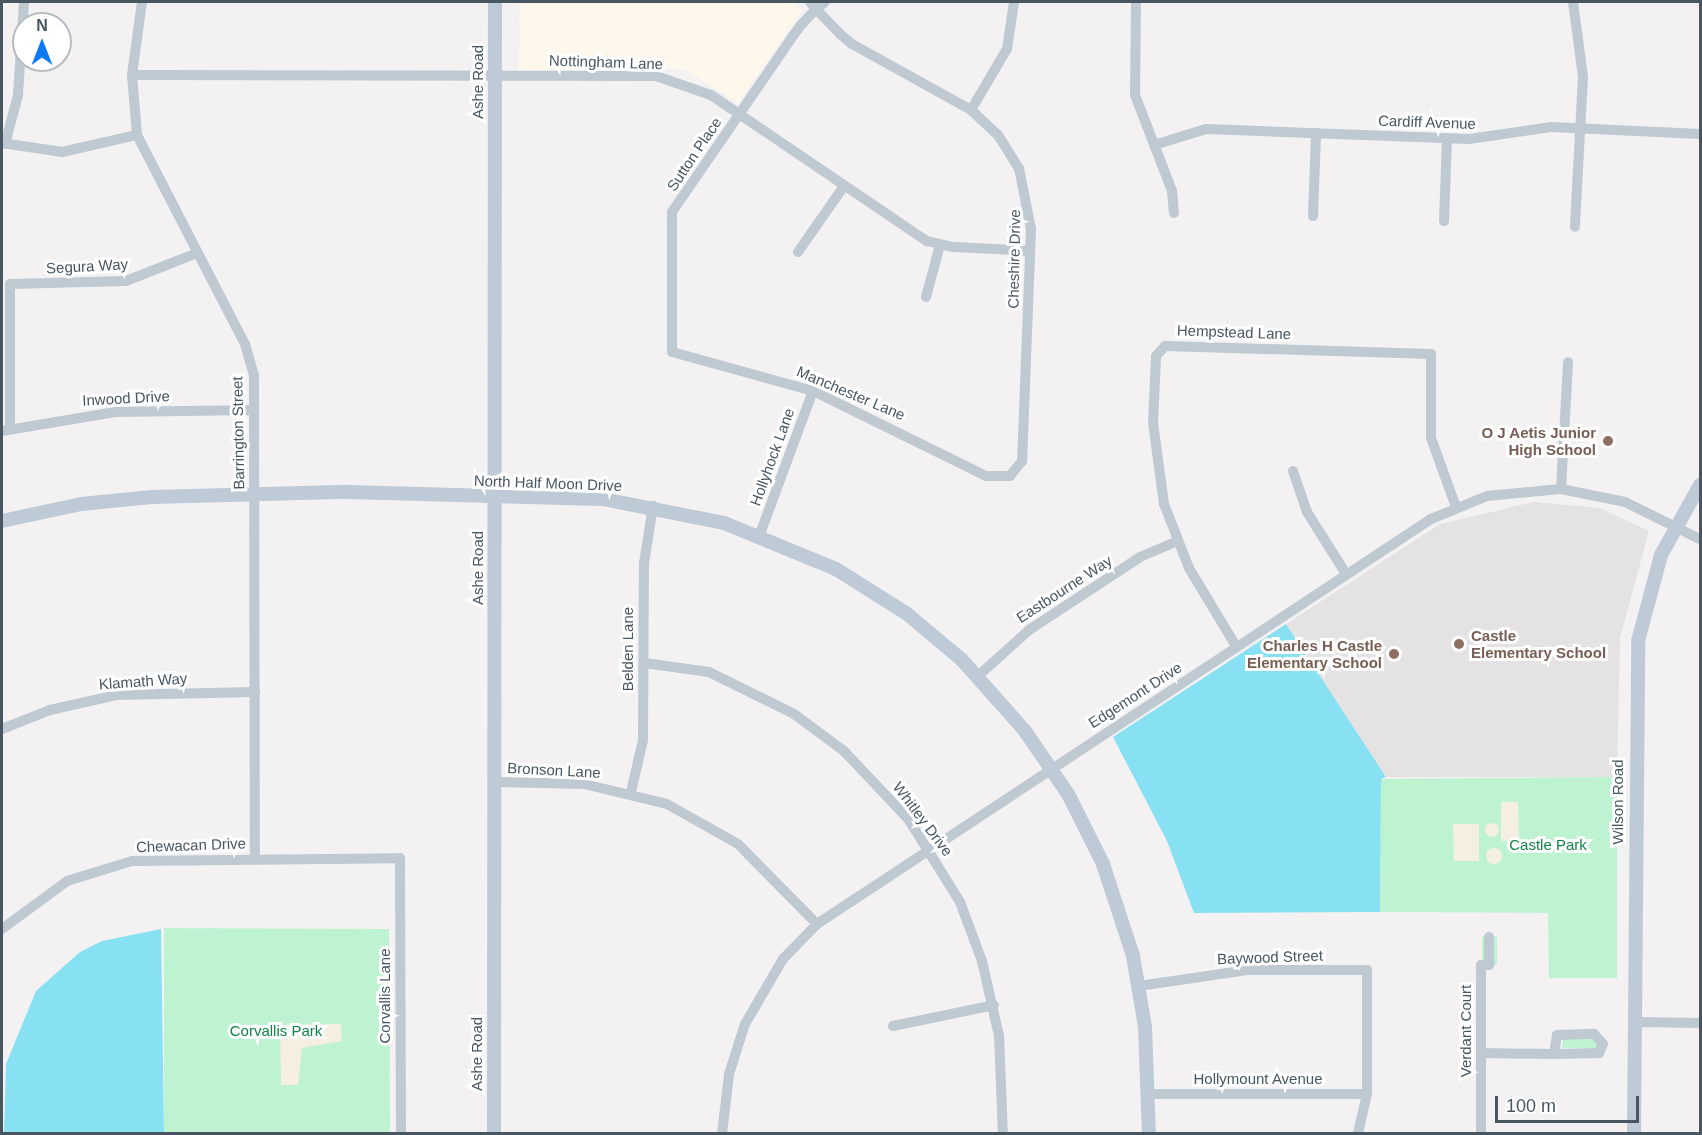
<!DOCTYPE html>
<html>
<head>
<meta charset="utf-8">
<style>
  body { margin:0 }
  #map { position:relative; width:1702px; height:1135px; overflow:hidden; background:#f4f1f2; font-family:Helvetica,sans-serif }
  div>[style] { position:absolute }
  .commercial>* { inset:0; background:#fef8ec }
  .education>* { inset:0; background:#e5e2e4 }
  .green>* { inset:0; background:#bef3d1 }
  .sand>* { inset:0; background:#f5efe2 }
  .round { border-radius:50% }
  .water>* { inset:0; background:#88e1f3 }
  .street>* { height:10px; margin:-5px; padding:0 5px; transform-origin:5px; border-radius:5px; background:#bec9d2 }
  .secondary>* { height:14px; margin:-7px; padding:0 7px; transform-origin:7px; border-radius:7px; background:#becbd6 }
  .dots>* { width:16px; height:16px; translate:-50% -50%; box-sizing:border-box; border:3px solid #fff; border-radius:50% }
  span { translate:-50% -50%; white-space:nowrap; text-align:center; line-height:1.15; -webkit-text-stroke:6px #fff; paint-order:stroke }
  .street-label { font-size:15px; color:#485661 }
  .education-label { font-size:15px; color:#785e54; font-weight:700 }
  .right { translate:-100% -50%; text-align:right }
  .left { translate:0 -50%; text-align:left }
  .park-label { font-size:15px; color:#108446 }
  .frame { position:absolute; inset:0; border:3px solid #485661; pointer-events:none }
  .north { position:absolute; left:12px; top:12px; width:60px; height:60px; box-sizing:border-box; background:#fff; border:2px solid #b6bbc0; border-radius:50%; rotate:0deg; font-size:16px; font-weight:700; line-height:24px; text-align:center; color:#485661 }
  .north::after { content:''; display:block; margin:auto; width:21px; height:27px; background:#0c79f4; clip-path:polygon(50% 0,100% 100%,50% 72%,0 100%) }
  .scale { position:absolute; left:1495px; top:1096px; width:144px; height:27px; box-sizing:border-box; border:3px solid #485661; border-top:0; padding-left:8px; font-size:18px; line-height:21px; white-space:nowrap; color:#485661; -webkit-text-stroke:4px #fff; paint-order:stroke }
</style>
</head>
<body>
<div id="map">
  <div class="commercial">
    <i style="clip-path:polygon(520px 2px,792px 2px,802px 10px,738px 103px,684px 69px,519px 70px)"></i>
  </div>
  <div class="education">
    <i style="clip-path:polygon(1534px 502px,1600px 508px,1649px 531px,1620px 638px,1617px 777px,1386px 777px,1286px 624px,1440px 524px)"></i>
  </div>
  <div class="green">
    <i style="clip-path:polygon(1617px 777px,1617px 978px,1549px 978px,1548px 913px,1380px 912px,1381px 779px)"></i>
    <i style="clip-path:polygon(164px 928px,389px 929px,390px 1133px,164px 1133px)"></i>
    <i style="clip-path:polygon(1489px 932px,1497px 938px,1497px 964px,1489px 970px,1482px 963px,1482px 938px)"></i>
    <i style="clip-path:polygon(1595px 1036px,1601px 1048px,1562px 1048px,1563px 1039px)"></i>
  </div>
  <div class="sand">
    <i style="clip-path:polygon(1501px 802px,1518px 802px,1519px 840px,1501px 841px)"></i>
    <i class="round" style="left:1485px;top:823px;width:14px;height:14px"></i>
    <i style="clip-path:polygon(1453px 824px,1479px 824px,1479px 861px,1454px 861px)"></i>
    <i class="round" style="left:1486px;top:848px;width:16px;height:16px"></i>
    <i style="clip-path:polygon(341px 1024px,342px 1041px,302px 1048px,298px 1085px,281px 1085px,280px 1025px)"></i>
  </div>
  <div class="water">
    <i style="clip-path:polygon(1286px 624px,1386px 777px,1381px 779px,1380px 912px,1194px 913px,1167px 841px,1113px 737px)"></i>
    <i style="clip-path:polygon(161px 929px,164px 1133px,4px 1133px,6px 1064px,36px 991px,80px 952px,102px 941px)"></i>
  </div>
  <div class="street">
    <i style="left:142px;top:2px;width:74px;rotate:97.8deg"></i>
    <i style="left:132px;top:75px;width:60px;rotate:85.2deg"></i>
    <i style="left:137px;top:135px;width:235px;rotate:62.7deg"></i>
    <i style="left:245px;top:344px;width:32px;rotate:74deg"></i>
    <i style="left:254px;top:375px;width:483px;rotate:89.9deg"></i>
    <i style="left:810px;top:2px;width:9px;rotate:49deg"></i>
    <i style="left:816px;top:9px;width:35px;rotate:46deg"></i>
    <i style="left:840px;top:34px;width:16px;rotate:40deg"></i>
    <i style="left:852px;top:44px;width:136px;rotate:29deg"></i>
    <i style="left:971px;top:110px;width:37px;rotate:43deg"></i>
    <i style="left:998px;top:135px;width:39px;rotate:58deg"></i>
    <i style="left:1019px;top:168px;width:62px;rotate:78.9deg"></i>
    <i style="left:1031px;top:229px;width:232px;rotate:92.2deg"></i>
    <i style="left:1022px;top:461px;width:19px;rotate:129deg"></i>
    <i style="left:1010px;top:476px;width:24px;rotate:180deg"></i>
    <i style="left:986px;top:476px;width:193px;rotate:-153.8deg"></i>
    <i style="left:813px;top:391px;width:146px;rotate:-164.5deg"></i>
    <i style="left:672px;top:352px;width:140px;rotate:-90deg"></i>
    <i style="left:672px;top:212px;width:209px;rotate:-55.5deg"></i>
    <i style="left:790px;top:40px;width:19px;rotate:-54deg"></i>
    <i style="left:801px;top:25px;width:22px;rotate:-47deg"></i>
    <i style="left:816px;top:9px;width:11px;rotate:-38deg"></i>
    <i style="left:1136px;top:2px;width:93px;rotate:90.6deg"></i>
    <i style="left:1135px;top:95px;width:103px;rotate:68.9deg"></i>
    <i style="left:1172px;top:191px;width:22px;rotate:85deg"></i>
    <i style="left:1573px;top:2px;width:76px;rotate:82.4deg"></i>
    <i style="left:1583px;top:77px;width:150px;rotate:93.1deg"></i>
    <i style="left:132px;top:75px;width:524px;rotate:0.11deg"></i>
    <i style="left:656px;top:76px;width:58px;rotate:19.1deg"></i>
    <i style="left:711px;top:95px;width:261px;rotate:34.1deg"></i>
    <i style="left:927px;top:241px;width:28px;rotate:13deg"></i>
    <i style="left:954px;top:247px;width:76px;rotate:3deg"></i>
    <i style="left:971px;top:110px;width:71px;rotate:-59.5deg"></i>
    <i style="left:1007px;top:49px;width:48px;rotate:-81.5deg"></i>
    <i style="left:2px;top:143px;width:61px;rotate:8.5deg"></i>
    <i style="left:62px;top:152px;width:77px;rotate:-12.8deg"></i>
    <i style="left:5px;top:144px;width:51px;rotate:-75.1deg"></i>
    <i style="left:18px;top:95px;width:93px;rotate:-86.3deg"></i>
    <i style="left:1154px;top:145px;width:54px;rotate:-17.1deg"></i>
    <i style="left:1206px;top:129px;width:263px;rotate:2.2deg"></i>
    <i style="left:1469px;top:139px;width:83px;rotate:-8.3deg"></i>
    <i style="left:1551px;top:127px;width:149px;rotate:2.7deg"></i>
    <i style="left:1313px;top:216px;width:83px;rotate:-87.9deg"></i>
    <i style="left:1444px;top:221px;width:83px;rotate:-87.9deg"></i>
    <i style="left:798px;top:252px;width:80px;rotate:-55.1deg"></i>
    <i style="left:926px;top:297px;width:54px;rotate:-74.9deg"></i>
    <i style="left:10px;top:428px;width:144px;rotate:-90deg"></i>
    <i style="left:10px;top:284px;width:116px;rotate:-1.5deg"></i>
    <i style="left:126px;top:281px;width:76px;rotate:-21.5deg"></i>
    <i style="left:2px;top:431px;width:115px;rotate:-9.5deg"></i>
    <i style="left:115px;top:412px;width:139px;rotate:-0.8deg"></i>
    <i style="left:1293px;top:471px;width:43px;rotate:71.1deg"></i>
    <i style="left:1307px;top:512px;width:73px;rotate:57.8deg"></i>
    <i style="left:1561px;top:489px;width:127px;rotate:-86.8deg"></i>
    <i style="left:760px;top:534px;width:153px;rotate:-69.7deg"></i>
    <i style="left:1236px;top:646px;width:91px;rotate:-121.1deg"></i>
    <i style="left:1189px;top:568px;width:69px;rotate:-111.3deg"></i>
    <i style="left:1164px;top:504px;width:82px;rotate:-97.7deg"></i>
    <i style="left:1153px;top:423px;width:67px;rotate:-87.4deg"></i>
    <i style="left:1156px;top:356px;width:13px;rotate:-48deg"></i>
    <i style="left:1165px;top:346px;width:266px;rotate:1.7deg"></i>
    <i style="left:1431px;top:354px;width:84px;rotate:90deg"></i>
    <i style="left:1431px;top:438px;width:73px;rotate:70.1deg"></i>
    <i style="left:644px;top:663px;width:66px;rotate:7.9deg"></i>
    <i style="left:709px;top:672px;width:95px;rotate:26.3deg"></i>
    <i style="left:794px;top:714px;width:62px;rotate:36.5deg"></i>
    <i style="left:844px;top:751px;width:95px;rotate:46.7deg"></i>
    <i style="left:909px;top:820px;width:97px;rotate:58.1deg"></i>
    <i style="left:960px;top:902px;width:63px;rotate:69.6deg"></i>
    <i style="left:982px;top:961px;width:77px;rotate:77.2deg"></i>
    <i style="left:999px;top:1036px;width:98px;rotate:87.7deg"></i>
    <i style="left:978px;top:676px;width:69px;rotate:-42deg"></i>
    <i style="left:1029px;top:630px;width:133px;rotate:-33.3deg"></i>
    <i style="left:1140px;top:557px;width:39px;rotate:-23deg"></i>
    <i style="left:2px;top:729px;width:52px;rotate:-21.6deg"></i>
    <i style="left:50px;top:710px;width:69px;rotate:-12.6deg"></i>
    <i style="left:117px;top:695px;width:138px;rotate:-1.2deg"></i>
    <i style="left:495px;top:782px;width:89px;rotate:1.3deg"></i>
    <i style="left:584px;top:784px;width:85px;rotate:13.5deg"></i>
    <i style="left:667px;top:804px;width:81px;rotate:29.4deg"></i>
    <i style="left:738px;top:844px;width:112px;rotate:45.4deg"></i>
    <i style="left:631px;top:792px;width:53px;rotate:-77deg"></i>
    <i style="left:643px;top:740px;width:177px;rotate:-89.7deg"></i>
    <i style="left:644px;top:563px;width:58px;rotate:-81deg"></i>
    <i style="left:2px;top:929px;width:81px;rotate:-36.4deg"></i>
    <i style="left:67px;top:881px;width:68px;rotate:-17.1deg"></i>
    <i style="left:132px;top:861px;width:268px;rotate:-0.6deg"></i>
    <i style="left:400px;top:858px;width:276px;rotate:89.8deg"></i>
    <i style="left:1139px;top:986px;width:109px;rotate:-8.4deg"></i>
    <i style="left:1247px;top:970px;width:120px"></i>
    <i style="left:1367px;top:970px;width:124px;rotate:90deg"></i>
    <i style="left:1367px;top:1094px;width:40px;rotate:103deg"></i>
    <i style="left:1634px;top:1022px;width:66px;rotate:0.9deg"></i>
    <i style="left:893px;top:1026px;width:103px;rotate:-11.7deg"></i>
    <i style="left:1481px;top:1053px;width:73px;rotate:0.8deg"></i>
    <i style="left:1554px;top:1054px;width:19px;rotate:-81deg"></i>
    <i style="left:1557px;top:1035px;width:37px;rotate:-2deg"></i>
    <i style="left:1594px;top:1034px;width:13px;rotate:48deg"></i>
    <i style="left:1603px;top:1044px;width:10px;rotate:114deg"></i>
    <i style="left:1599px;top:1053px;width:45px;rotate:178.7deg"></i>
    <i style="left:1149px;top:1094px;width:218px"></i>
    <i style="left:722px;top:1134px;width:60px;rotate:-83.3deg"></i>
    <i style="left:729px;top:1074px;width:52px;rotate:-72.3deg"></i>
    <i style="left:745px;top:1024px;width:75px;rotate:-59.7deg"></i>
    <i style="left:783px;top:959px;width:49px;rotate:-45.8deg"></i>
    <i style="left:817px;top:924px;width:736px;rotate:-33.41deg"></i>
    <i style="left:1431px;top:519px;width:61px;rotate:-22.3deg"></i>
    <i style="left:1487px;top:496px;width:74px;rotate:-5.4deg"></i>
    <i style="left:1561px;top:489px;width:65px;rotate:11.5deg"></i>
    <i style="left:1625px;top:502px;width:84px;rotate:26.3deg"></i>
    <i style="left:1481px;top:1134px;width:169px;rotate:-90deg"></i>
    <i style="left:1481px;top:965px;width:8px"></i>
    <i style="left:1489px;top:965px;width:28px;rotate:-90deg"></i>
  </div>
  <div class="secondary">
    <i style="left:2px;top:521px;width:81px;rotate:-12.1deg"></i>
    <i style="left:81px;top:504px;width:71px;rotate:-5.6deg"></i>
    <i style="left:152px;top:497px;width:196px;rotate:-1.5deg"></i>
    <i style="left:348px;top:492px;width:255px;rotate:1.6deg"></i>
    <i style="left:603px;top:499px;width:123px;rotate:11.2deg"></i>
    <i style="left:724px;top:523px;width:121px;rotate:22.3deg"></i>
    <i style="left:836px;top:569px;width:83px;rotate:32.2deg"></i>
    <i style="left:906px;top:613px;width:73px;rotate:40deg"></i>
    <i style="left:962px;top:660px;width:95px;rotate:48.4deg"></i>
    <i style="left:1025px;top:731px;width:76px;rotate:55.7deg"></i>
    <i style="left:1068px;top:794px;width:78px;rotate:63.4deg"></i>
    <i style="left:1103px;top:864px;width:97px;rotate:71.9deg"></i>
    <i style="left:1133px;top:956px;width:72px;rotate:80.4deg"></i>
    <i style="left:1145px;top:1027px;width:107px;rotate:87.9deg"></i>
    <i style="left:494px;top:1134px;width:1132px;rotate:-89.95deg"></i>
    <i style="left:1634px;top:1134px;width:493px;rotate:-89.5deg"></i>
    <i style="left:1638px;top:641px;width:89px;rotate:-75deg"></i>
    <i style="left:1661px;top:555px;width:80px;rotate:-60.9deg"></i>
  </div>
  <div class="dots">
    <i style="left:1608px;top:441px;background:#8d6e63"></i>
    <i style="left:1459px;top:644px;background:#8d6e63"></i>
    <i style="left:1394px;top:654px;background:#8d6e63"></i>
  </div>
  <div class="street-label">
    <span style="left:606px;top:62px;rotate:2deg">Nottingham Lane</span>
    <span style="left:478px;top:82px;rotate:-90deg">Ashe Road</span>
    <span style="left:1427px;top:122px;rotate:2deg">Cardiff Avenue</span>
    <span style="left:694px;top:154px;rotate:-56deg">Sutton Place</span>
    <span style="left:1014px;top:259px;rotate:-89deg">Cheshire Drive</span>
    <span style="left:87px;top:266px;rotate:-3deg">Segura Way</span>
    <span style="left:1234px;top:332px;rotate:2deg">Hempstead Lane</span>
    <span style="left:851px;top:393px;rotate:23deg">Manchester Lane</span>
    <span style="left:126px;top:398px;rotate:-3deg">Inwood Drive</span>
    <span style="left:238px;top:433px;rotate:-91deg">Barrington Street</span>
    <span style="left:772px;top:457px;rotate:-70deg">Hollyhock Lane</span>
    <span style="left:548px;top:483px;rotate:2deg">North Half Moon Drive</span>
    <span style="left:478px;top:568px;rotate:-90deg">Ashe Road</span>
    <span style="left:1064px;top:589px;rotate:-33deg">Eastbourne Way</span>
    <span style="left:628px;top:649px;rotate:-90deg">Belden Lane</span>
    <span style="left:143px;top:681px;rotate:-4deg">Klamath Way</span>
    <span style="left:1135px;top:695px;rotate:-33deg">Edgemont Drive</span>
    <span style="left:554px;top:770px;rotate:3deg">Bronson Lane</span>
    <span style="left:1618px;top:802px;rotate:-90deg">Wilson Road</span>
    <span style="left:923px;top:819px;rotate:53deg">Whitley Drive</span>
    <span style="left:191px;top:845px;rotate:-2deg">Chewacan Drive</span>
    <span style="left:1270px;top:957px;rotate:-2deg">Baywood Street</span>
    <span style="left:385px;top:996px;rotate:-90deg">Corvallis Lane</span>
    <span style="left:1466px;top:1031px;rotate:-90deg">Verdant Court</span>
    <span style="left:477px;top:1054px;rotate:-90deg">Ashe Road</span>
    <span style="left:1258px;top:1079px">Hollymount Avenue</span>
  </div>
  <div class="education-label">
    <span class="right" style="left:1596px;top:441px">O J Aetis Junior<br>High School</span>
    <span class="left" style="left:1471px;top:644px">Castle<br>Elementary School</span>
    <span class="right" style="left:1382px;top:654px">Charles H Castle<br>Elementary School</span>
  </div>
  <div class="park-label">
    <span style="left:1548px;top:845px">Castle Park</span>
    <span style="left:276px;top:1031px">Corvallis Park</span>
  </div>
  <div class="frame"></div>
  <div class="north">N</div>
  <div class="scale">100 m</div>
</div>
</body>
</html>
